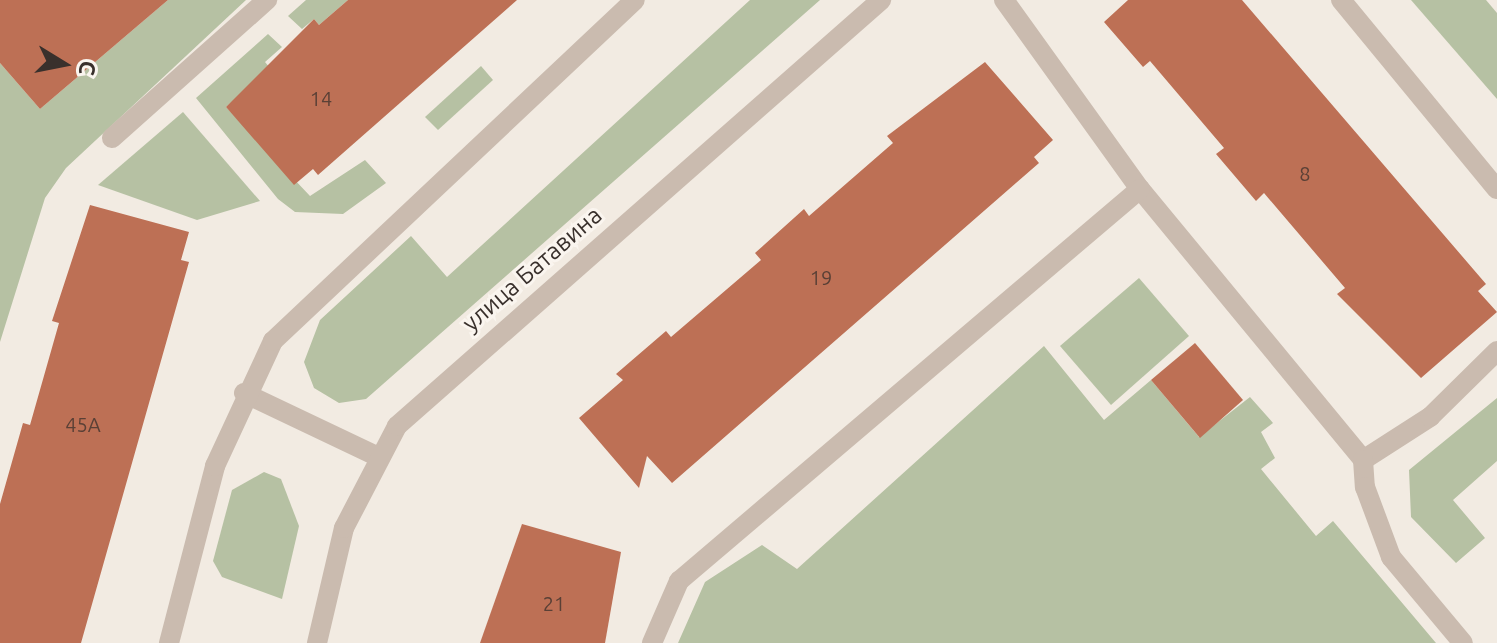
<!DOCTYPE html>
<html>
<head>
<meta charset="utf-8">
<style>
  body { margin:0 }
  #map { position:relative; width:1497px; height:643px; overflow:hidden; background:#f2ebe2; font-family:Ubuntu,sans-serif }
  div>[style] { position:absolute }
  .green>* { inset:0; background:#b6c1a3 }
  .building>* { inset:0; background:#bd7055 }
  .lane>* { height:20px; margin:-10px; padding:0 10px; transform-origin:10px; border-radius:10px; background:#cabbaf }
  .street>* { height:20px; margin:-10px; padding:0 10px; transform-origin:10px; border-radius:10px; background:#cabbaf }
  span { translate:-50% -50%; white-space:nowrap; text-align:center; line-height:1.15; -webkit-text-stroke:6px #faf5ef; paint-order:stroke }
  .number-label { font-size:20px; color:#5a4036 }
  .number-label span { -webkit-text-stroke-width:0 }
  .street-label { font-size:24px; color:#39302c }
  .north { position:absolute; left:24px; top:24px; width:80px; height:80px; -webkit-text-stroke:6px #faf5ef; paint-order:stroke; rotate:100deg; font-size:22px; font-weight:700; line-height:32px; text-align:center; color:#39302c }
  .north::after { content:''; display:block; margin:auto; width:28px; height:36px; background:#39302c; clip-path:polygon(50% 0,100% 100%,50% 72%,0 100%) }
</style>
</head>
<body>
<div id="map">
  <div class="green">
    <i style="clip-path:polygon(168px 0,246px 0,66px 168px,45px 198px,0 342px,0 63px,40px 109px)"></i>
    <i style="clip-path:polygon(306px 0,348px 0,319px 25px,314px 19px,302px 29px,288px 16px)"></i>
    <i style="clip-path:polygon(750px 0,820px 0,366px 399px,339px 403px,314px 388px,304px 362px,320px 320px,411px 236px,447px 277px)"></i>
    <i style="clip-path:polygon(1411px 0,1486px 0,1497px 13px,1497px 99px)"></i>
    <i style="clip-path:polygon(268px 34px,282px 47px,265px 62px,270px 68px,226px 107px,310px 196px,365px 160px,386px 183px,343px 214px,295px 212px,278px 199px,196px 98px)"></i>
    <i style="clip-path:polygon(481px 66px,493px 80px,438px 130px,425px 117px)"></i>
    <i style="clip-path:polygon(183px 112px,260px 201px,197px 220px,98px 185px)"></i>
    <i style="clip-path:polygon(1139px 278px,1189px 336px,1111px 405px,1060px 346px)"></i>
    <i style="clip-path:polygon(1044px 346px,1104px 420px,1151px 380px,1199px 437px,1250px 397px,1273px 423px,1261px 432px,1275px 458px,1261px 469px,1316px 536px,1333px 521px,1436px 643px,678px 643px,705px 582px,762px 545px,797px 569px)"></i>
    <i style="clip-path:polygon(1497px 398px,1497px 461px,1453px 500px,1485px 538px,1456px 563px,1411px 517px,1409px 470px)"></i>
    <i style="clip-path:polygon(264px 472px,281px 479px,299px 526px,282px 599px,222px 577px,213px 561px,232px 490px)"></i>
  </div>
  <div class="building">
    <i style="clip-path:polygon(0 0,168px 0,40px 109px,0 63px)"></i>
    <i style="clip-path:polygon(348px 0,517px 0,318px 175px,313px 169px,294px 185px,226px 107px,314px 19px,319px 25px)"></i>
    <i style="clip-path:polygon(1128px 0,1242px 0,1486px 284px,1478px 291px,1497px 312px,1421px 378px,1337px 294px,1345px 288px,1264px 193px,1256px 201px,1216px 154px,1224px 148px,1150px 61px,1143px 67px,1104px 22px)"></i>
    <i style="clip-path:polygon(985px 62px,1053px 140px,1034px 157px,1039px 163px,672px 483px,647px 456px,639px 488px,579px 418px,623px 380px,616px 374px,666px 331px,671px 337px,761px 260px,755px 253px,804px 209px,809px 216px,893px 143px,887px 136px)"></i>
    <i style="clip-path:polygon(90px 205px,189px 232px,181px 260px,189px 262px,81px 643px,0 643px,0 504px,23px 423px,30px 425px,59px 323px,52px 321px)"></i>
    <i style="clip-path:polygon(1195px 343px,1243px 400px,1200px 438px,1151px 380px)"></i>
    <i style="clip-path:polygon(522px 524px,621px 552px,605px 643px,480px 643px)"></i>
  </div>
  <div class="lane">
    <i style="left:1004px;top:0;width:233px;rotate:54.3deg"></i>
    <i style="left:1140px;top:189px;width:351px;rotate:50.5deg"></i>
    <i style="left:1363px;top:460px;width:80px;rotate:-32.7deg"></i>
    <i style="left:1430px;top:417px;width:94px;rotate:-44.6deg"></i>
    <i style="left:1341px;top:0;width:245px;rotate:50.5deg"></i>
    <i style="left:112px;top:138px;width:208px;rotate:-41.7deg"></i>
    <i style="left:244px;top:393px;width:149px;rotate:25.4deg"></i>
    <i style="left:1363px;top:460px;width:27px;rotate:86deg"></i>
    <i style="left:1365px;top:487px;width:75px;rotate:69.6deg"></i>
    <i style="left:1391px;top:557px;width:112px;rotate:50.1deg"></i>
    <i style="left:169px;top:643px;width:183px;rotate:-75.4deg"></i>
    <i style="left:215px;top:466px;width:138px;rotate:-65.1deg"></i>
    <i style="left:273px;top:341px;width:497px;rotate:-43.3deg"></i>
    <i style="left:652px;top:643px;width:68px;rotate:-66.5deg"></i>
    <i style="left:679px;top:581px;width:605px;rotate:-40.38deg"></i>
  </div>
  <div class="street">
    <i style="left:317px;top:643px;width:118px;rotate:-76.8deg"></i>
    <i style="left:344px;top:528px;width:115px;rotate:-62.5deg"></i>
    <i style="left:397px;top:426px;width:645px;rotate:-41.35deg"></i>
  </div>
  <div class="number-label">
    <span style="left:321px;top:98px">14</span>
    <span style="left:1305px;top:173px">8</span>
    <span style="left:821px;top:277px">19</span>
    <span style="left:83px;top:424px">45А</span>
    <span style="left:554px;top:603px">21</span>
  </div>
  <div class="street-label">
    <span style="left:532px;top:269px;rotate:-41deg">улица Батавина</span>
  </div>
  <div class="north">С</div>
</div>
</body>
</html>
